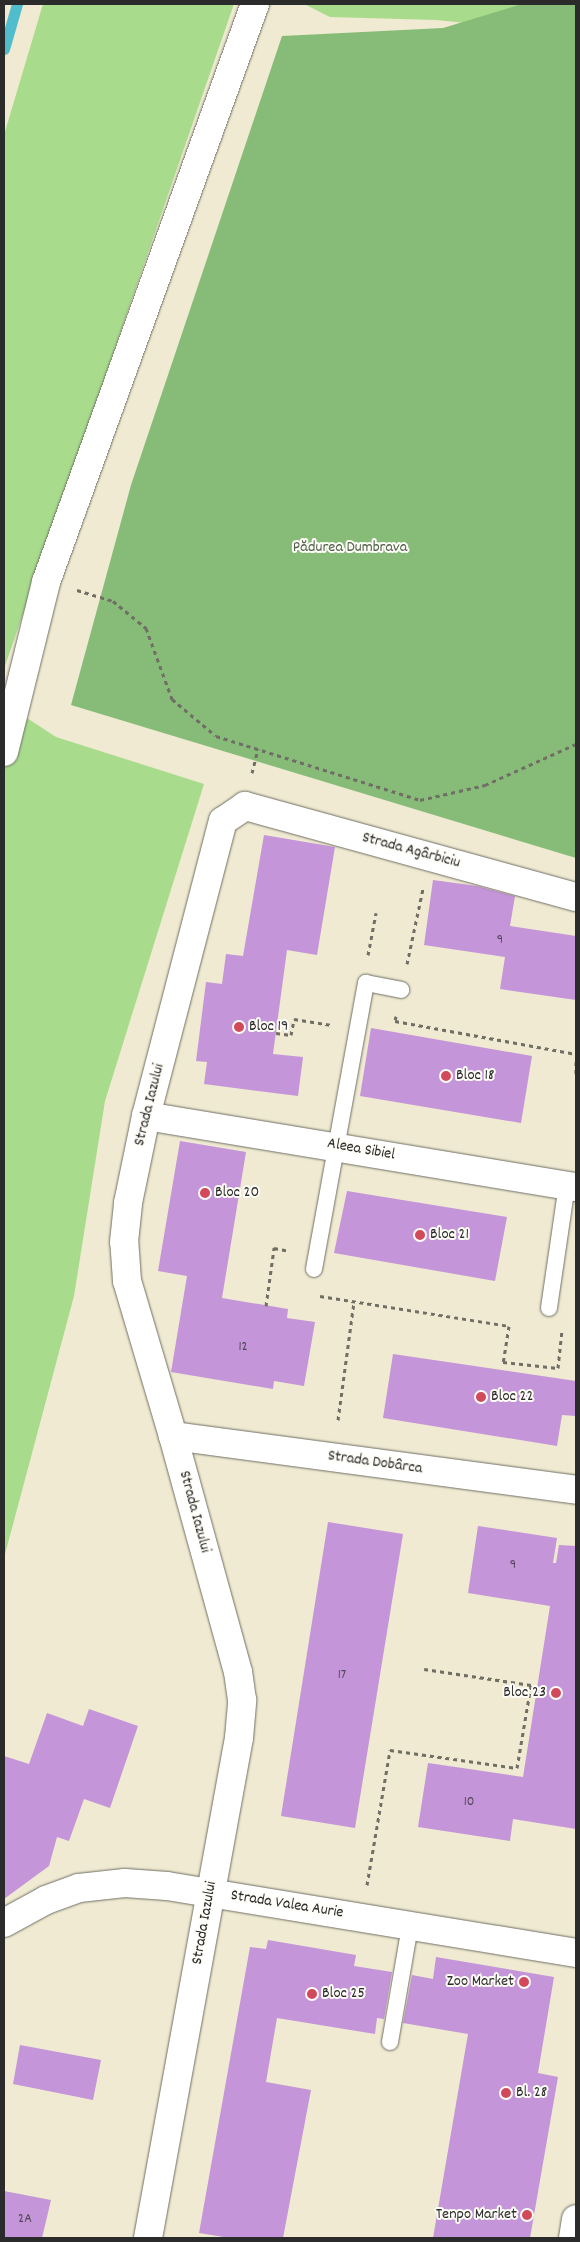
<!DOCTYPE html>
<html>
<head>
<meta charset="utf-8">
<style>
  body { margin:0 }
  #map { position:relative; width:580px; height:2242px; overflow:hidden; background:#efead1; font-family:Dekko,sans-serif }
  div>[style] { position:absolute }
  .green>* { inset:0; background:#a8dc8c }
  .forest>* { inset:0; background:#86bc78 }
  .stream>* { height:11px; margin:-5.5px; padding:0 5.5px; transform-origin:5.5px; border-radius:5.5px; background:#50bccc }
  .building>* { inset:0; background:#c495d8 }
  .path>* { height:3px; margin-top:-1.5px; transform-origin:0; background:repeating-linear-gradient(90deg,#706e65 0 4px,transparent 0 8px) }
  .roads { filter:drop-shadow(0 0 1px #706e65) drop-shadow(0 0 1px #706e65) }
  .service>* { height:16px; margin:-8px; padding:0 8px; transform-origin:8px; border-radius:8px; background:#fff }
  .minor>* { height:28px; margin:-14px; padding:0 14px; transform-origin:14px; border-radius:14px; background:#fff }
  .dots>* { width:14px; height:14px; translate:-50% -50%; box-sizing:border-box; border:2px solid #fdfcf7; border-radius:50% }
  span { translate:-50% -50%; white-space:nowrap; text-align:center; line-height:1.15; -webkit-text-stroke:4px #fdfcf7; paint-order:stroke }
  .number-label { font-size:14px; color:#514656 }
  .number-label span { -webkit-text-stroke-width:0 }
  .park-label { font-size:16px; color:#506048 }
  .street-label { font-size:16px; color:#2b2b2b }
  .poi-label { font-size:16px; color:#2b2b2b }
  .left { translate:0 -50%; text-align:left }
  .right { translate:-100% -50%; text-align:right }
  .frame { position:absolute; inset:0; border:5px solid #2b2b2b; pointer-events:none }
</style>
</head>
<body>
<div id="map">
  <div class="green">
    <i style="clip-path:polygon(43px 4px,234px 4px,4px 669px,4px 135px)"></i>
    <i style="clip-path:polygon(304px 4px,576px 4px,576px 34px,436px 20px,330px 17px)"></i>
    <i style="clip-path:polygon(4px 703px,56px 737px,204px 784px,105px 1101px,74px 1296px,4px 1558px)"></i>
  </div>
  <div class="forest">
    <i style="clip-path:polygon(522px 4px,576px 4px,576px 858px,71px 705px,131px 485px,282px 36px,443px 28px)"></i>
  </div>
  <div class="stream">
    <i style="left:4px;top:49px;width:47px;rotate:-73.9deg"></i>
  </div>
  <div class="building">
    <i style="clip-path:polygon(264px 835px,335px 847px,317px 955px,287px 950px,273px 1054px,303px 1057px,298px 1096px,204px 1084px,207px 1062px,196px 1061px,206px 982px,222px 984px,226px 954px,243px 956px)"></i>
    <i style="clip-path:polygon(433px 880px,477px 886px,515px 896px,510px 926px,576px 936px,576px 1000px,500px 989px,505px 957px,424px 945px)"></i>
    <i style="clip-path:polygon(371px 1028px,532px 1056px,521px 1123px,360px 1096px)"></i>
    <i style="clip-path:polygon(180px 1141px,246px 1152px,222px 1298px,288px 1309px,287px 1318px,315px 1322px,304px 1386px,274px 1381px,273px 1389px,171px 1372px,187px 1276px,158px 1271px)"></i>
    <i style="clip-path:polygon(347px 1191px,507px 1217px,495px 1281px,334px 1253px)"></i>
    <i style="clip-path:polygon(393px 1354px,576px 1381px,576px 1416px,562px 1415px,557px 1446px,383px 1418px)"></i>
    <i style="clip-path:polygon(328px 1522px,403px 1534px,355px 1828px,281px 1816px)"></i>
    <i style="clip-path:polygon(478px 1526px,557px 1538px,553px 1563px,556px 1563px,559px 1545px,576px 1546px,576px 1829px,513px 1819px,510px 1841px,418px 1827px,428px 1763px,523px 1777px,550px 1606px,468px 1593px)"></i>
    <i style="clip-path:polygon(89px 1709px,138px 1726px,110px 1808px,84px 1799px,69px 1841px,57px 1837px,49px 1866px,4px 1899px,4px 1756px,29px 1764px,47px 1713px,83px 1726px)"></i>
    <i style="clip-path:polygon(268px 1940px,356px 1955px,354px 1966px,392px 1972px,384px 2019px,377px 2018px,375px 2034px,277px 2018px,266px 2082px,311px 2090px,283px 2238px,230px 2238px,199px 2233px,250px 1947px,266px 1949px)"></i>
    <i style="clip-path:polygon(436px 1957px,554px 1977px,538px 2073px,558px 2077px,530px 2238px,433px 2238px,468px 2034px,403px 2023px,412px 1975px,433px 1979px)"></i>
    <i style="clip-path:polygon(20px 2045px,101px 2060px,93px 2100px,13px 2084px)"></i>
    <i style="clip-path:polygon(4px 2191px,51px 2200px,42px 2238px,4px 2238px)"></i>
  </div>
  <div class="path">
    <i style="left:77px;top:590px;width:38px;rotate:17deg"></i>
    <i style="left:113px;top:601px;width:43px;rotate:39.3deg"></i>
    <i style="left:146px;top:628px;width:76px;rotate:69.9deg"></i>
    <i style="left:172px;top:699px;width:57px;rotate:40.1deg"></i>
    <i style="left:216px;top:736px;width:214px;rotate:17.4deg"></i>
    <i style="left:420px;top:800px;width:67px;rotate:-13deg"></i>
    <i style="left:485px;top:785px;width:100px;rotate:-24.3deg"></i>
    <i style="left:252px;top:773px;width:25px;rotate:-76deg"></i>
    <i style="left:368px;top:955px;width:43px;rotate:-79.2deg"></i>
    <i style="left:407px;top:964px;width:77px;rotate:-78deg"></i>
    <i style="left:396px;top:1016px;width:5px;rotate:101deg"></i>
    <i style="left:395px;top:1021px;width:184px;rotate:10.3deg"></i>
    <i style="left:276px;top:1033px;width:15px;rotate:8deg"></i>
    <i style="left:291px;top:1035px;width:16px;rotate:-79deg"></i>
    <i style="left:294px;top:1019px;width:38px;rotate:9deg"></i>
    <i style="left:576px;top:1062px;width:13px;rotate:90deg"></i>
    <i style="left:320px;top:1296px;width:191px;rotate:9deg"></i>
    <i style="left:509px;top:1326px;width:36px;rotate:99deg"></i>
    <i style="left:503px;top:1362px;width:55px;rotate:6.2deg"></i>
    <i style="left:558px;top:1368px;width:36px;rotate:-84deg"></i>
    <i style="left:266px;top:1306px;width:59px;rotate:-82.1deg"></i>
    <i style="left:274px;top:1248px;width:16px;rotate:11deg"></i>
    <i style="left:338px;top:1420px;width:120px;rotate:-82.3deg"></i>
    <i style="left:367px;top:1885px;width:137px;rotate:-80.3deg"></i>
    <i style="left:390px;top:1750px;width:128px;rotate:8.1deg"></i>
    <i style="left:517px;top:1768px;width:84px;rotate:-80.4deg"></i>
    <i style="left:531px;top:1685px;width:108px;rotate:-171.5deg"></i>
  </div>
  <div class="roads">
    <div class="service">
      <i style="left:314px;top:1269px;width:291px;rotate:-79.7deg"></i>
      <i style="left:366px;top:983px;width:36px;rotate:11deg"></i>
      <i style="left:549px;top:1308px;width:124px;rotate:-81.7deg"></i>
      <i style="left:390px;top:2042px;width:118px;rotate:-80.2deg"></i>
    </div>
    <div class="minor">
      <i style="left:4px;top:752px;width:175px;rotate:-76.1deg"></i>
      <i style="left:46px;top:582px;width:615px;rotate:-70.12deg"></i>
      <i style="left:146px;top:1116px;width:436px;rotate:9.4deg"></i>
      <i style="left:173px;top:1436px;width:407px;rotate:7.6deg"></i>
      <i style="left:4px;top:1923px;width:48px;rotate:-28.7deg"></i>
      <i style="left:46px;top:1900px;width:35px;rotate:-20deg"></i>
      <i style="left:79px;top:1888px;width:46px;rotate:-6.2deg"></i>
      <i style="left:125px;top:1883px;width:42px;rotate:4.1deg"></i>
      <i style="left:167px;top:1886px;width:414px;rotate:9.3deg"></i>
      <i style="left:148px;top:2238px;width:508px;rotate:-79.69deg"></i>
      <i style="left:239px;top:1738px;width:38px;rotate:-85deg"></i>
      <i style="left:242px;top:1700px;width:28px;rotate:-98deg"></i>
      <i style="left:238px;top:1672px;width:245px;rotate:-105.4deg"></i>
      <i style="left:173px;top:1436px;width:162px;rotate:-106.5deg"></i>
      <i style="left:127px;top:1281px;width:39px;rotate:-94deg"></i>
      <i style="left:124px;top:1242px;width:39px;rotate:-84deg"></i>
      <i style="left:128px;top:1203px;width:89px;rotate:-78.3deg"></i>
      <i style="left:146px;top:1116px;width:305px;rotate:-75.4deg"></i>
      <i style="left:223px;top:821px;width:27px;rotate:-34deg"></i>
      <i style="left:245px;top:806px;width:343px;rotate:15.4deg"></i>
      <i style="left:573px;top:2238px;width:19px;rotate:-81deg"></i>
    </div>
  </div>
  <div class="dots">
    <i style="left:239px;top:1027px;background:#d1495b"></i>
    <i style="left:446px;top:1076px;background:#d1495b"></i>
    <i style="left:205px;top:1193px;background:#d1495b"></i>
    <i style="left:420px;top:1235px;background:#d1495b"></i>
    <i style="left:481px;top:1397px;background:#d1495b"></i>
    <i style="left:556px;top:1693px;background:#d1495b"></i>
    <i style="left:524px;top:1982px;background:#d1495b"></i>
    <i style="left:312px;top:1994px;background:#d1495b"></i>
    <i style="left:506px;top:2093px;background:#d1495b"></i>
    <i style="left:527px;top:2215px;background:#d1495b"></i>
  </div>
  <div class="number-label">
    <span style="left:500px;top:940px">9</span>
    <span style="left:243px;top:1347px">12</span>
    <span style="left:513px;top:1565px">9</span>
    <span style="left:342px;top:1675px">17</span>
    <span style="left:469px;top:1802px">10</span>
    <span style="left:25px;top:2219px">2A</span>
  </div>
  <div class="park-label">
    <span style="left:350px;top:548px">Pădurea Dumbrava</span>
  </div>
  <div class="street-label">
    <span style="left:411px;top:851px;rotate:15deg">Strada Agârbiciu</span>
    <span style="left:150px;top:1105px;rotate:-76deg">Strada Iazului</span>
    <span style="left:361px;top:1150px;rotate:10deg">Aleea Sibiel</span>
    <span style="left:375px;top:1463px;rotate:8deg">Strada Dobârca</span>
    <span style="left:194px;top:1512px;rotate:75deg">Strada Iazului</span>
    <span style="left:287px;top:1905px;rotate:9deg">Strada Valea Aurie</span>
    <span style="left:205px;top:1923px;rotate:-80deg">Strada Iazului</span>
  </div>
  <div class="poi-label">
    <span class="left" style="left:249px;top:1027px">Bloc 19</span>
    <span class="left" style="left:456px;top:1076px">Bloc 18</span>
    <span class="left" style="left:215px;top:1193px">Bloc 20</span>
    <span class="left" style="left:430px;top:1235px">Bloc 21</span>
    <span class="left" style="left:491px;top:1397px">Bloc 22</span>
    <span class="right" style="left:546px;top:1693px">Bloc 23</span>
    <span class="right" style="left:514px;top:1982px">Zoo Market</span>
    <span class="left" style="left:322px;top:1994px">Bloc 25</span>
    <span class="left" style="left:516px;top:2093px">Bl. 28</span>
    <span class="right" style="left:517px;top:2215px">Tenpo Market</span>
  </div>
  <div class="frame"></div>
</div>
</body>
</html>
